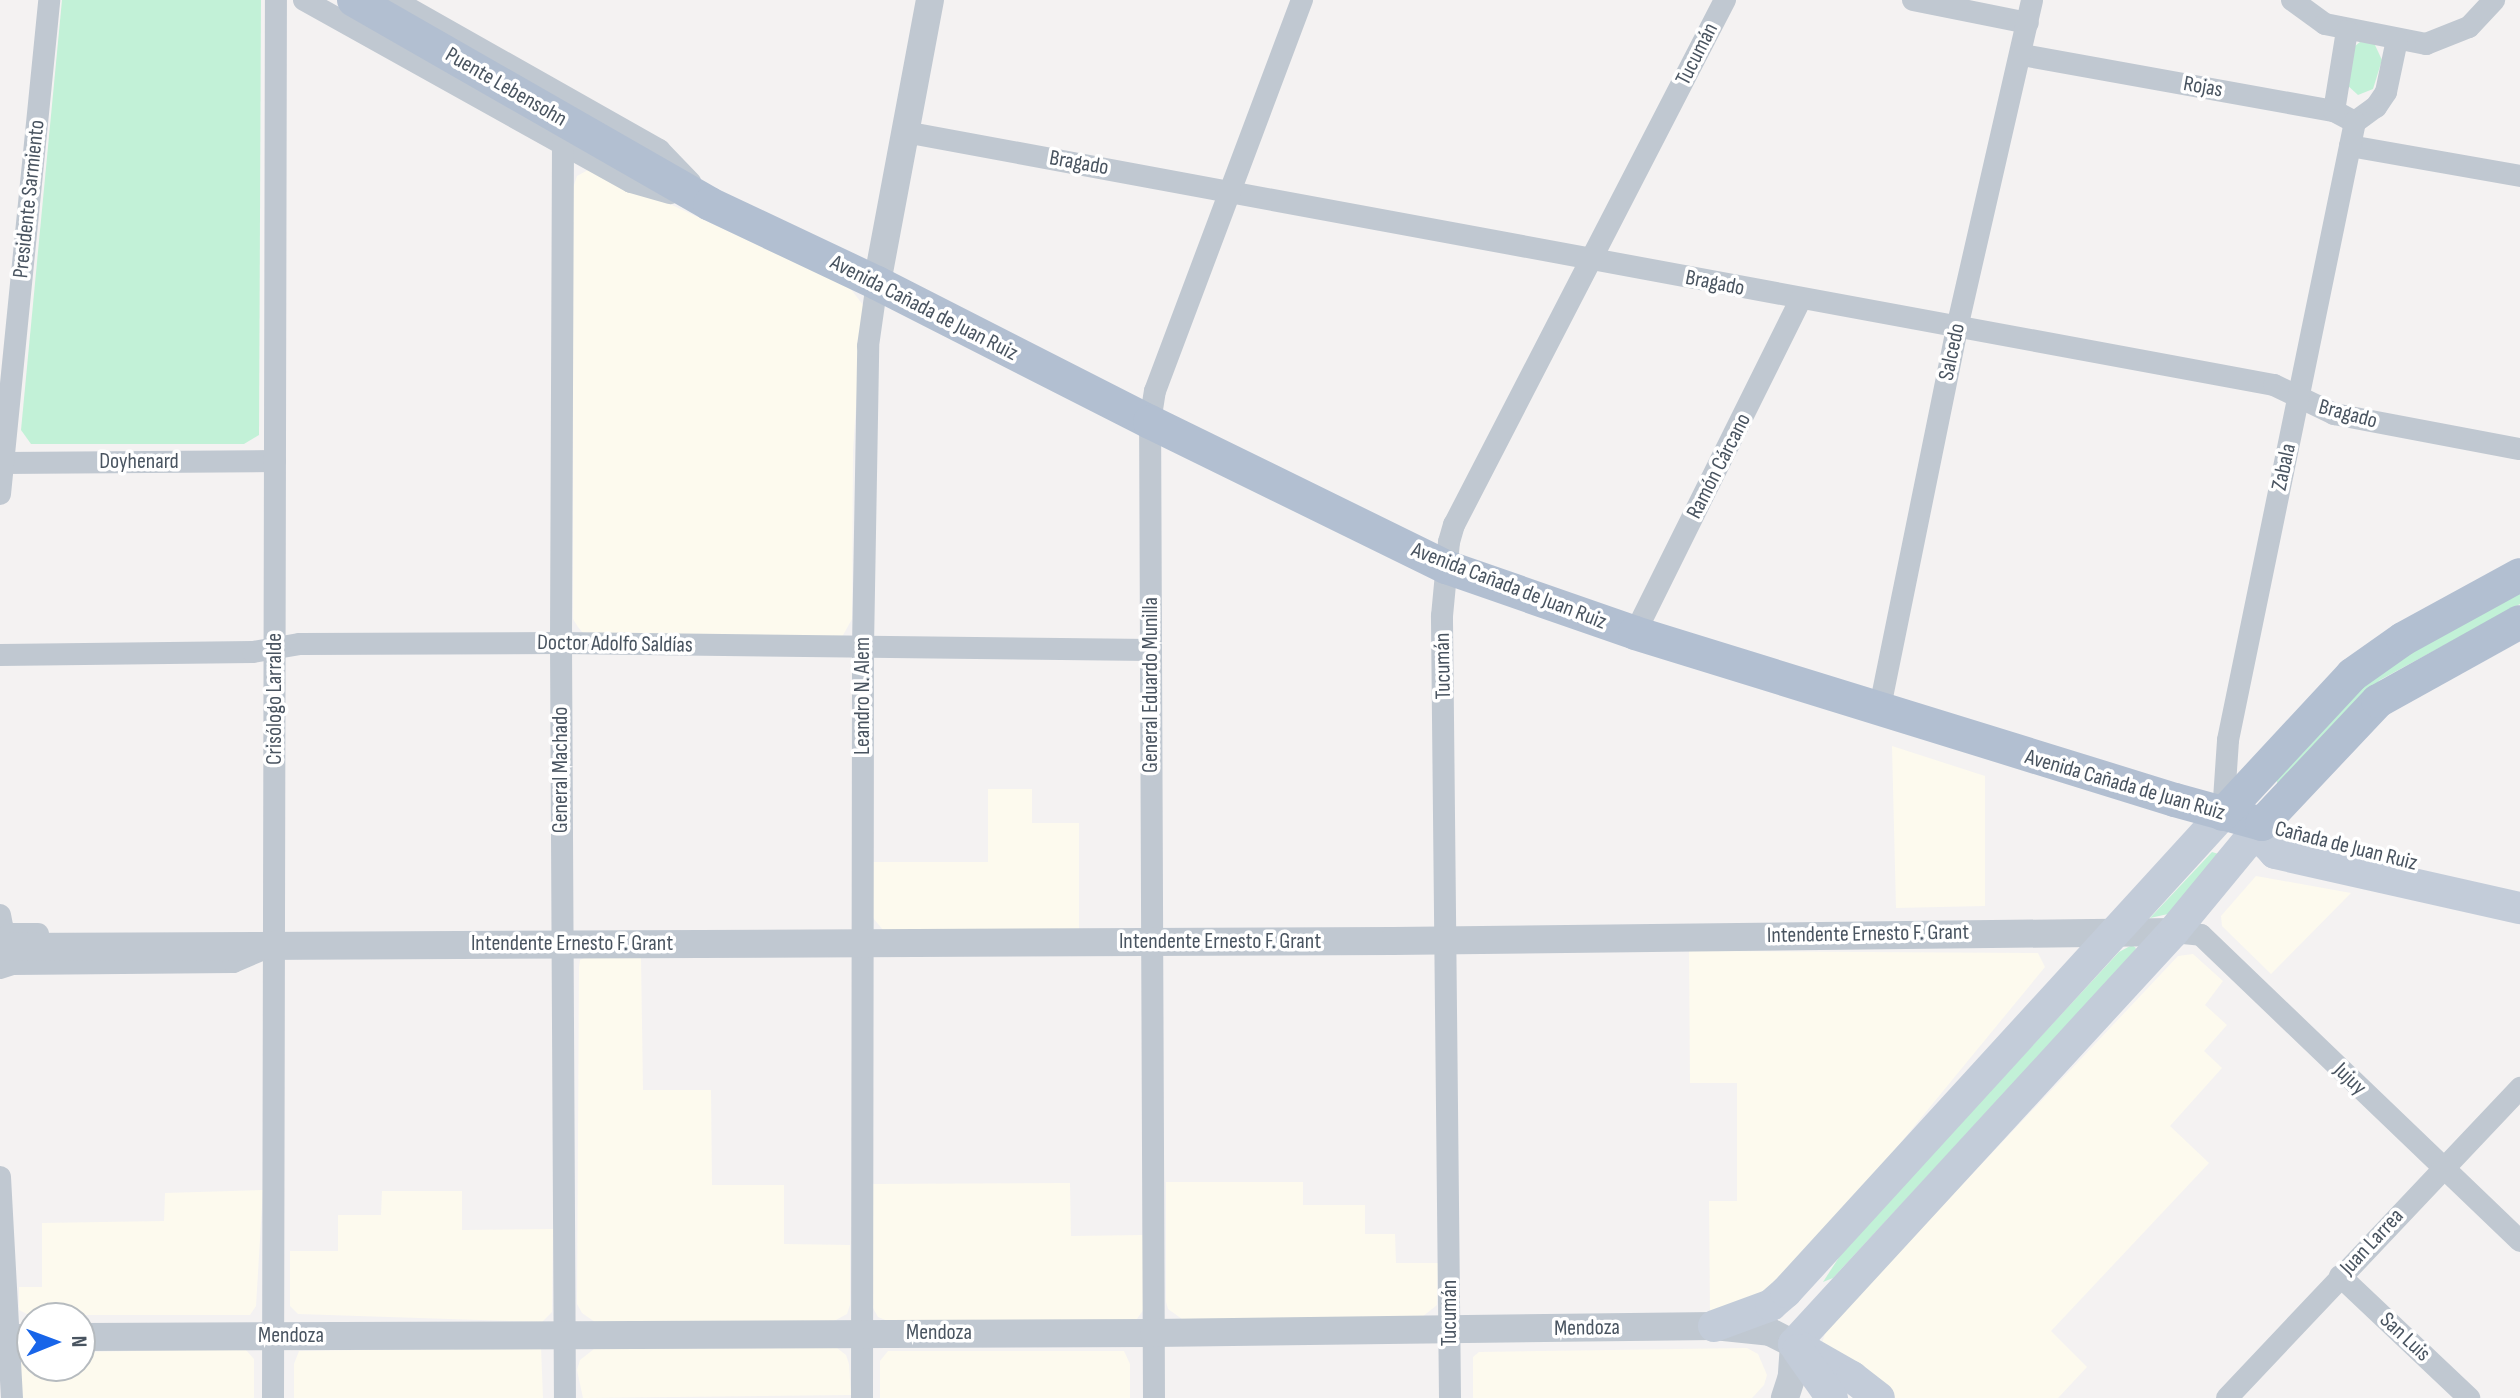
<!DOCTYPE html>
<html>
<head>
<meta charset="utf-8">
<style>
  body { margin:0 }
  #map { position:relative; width:2520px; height:1398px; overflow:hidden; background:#f4f2f2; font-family:"Sofia Sans Condensed",sans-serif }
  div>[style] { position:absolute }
  .commercial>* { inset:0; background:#fdfaee }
  .green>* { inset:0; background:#c2f1d7 }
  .minor>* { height:22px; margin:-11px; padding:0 11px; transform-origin:11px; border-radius:11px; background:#c0c8d1 }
  .tertiary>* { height:28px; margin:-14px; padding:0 14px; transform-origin:14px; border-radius:14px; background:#c0c8d1 }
  .secondary>* { height:32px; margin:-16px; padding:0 16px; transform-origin:16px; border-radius:16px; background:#c3ccd9 }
  .primary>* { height:34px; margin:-17px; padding:0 17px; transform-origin:17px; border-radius:17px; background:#b2bfd1 }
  span { translate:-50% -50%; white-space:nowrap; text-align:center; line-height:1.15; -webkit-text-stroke:7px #fff; paint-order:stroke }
  .street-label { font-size:22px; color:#495460 }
  .north { position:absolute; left:16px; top:1302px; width:80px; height:80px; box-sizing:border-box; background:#fff; border:2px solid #b6bbbf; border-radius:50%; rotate:89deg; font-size:22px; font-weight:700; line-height:32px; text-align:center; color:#495460 }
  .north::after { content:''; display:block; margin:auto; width:28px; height:36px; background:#1865e9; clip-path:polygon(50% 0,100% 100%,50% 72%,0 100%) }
</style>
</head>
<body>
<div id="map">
  <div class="commercial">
    <i style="clip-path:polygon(588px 170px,601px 172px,850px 288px,863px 305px,853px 450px,852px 619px,842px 637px,583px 633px,578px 627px,573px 619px,573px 188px,577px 176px)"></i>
    <i style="clip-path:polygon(1892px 746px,1985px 776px,1985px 906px,1896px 908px)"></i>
    <i style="clip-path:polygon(988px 789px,1032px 789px,1032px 823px,1079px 823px,1079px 934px,884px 931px,873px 918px,873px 862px,988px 862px)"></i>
    <i style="clip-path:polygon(2256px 876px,2351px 893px,2271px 974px,2222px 926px,2221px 916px)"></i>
    <i style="clip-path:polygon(1689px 951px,2038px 953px,2045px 967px,1787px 1281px,1710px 1316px,1709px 1201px,1737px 1201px,1737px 1083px,1690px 1083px)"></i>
    <i style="clip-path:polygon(2193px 954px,2223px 981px,2205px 1005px,2227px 1025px,2204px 1051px,2222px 1068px,2170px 1126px,2209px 1163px,2051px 1331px,2087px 1367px,2058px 1398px,1881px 1398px,1822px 1343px,1827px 1328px,2178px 956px)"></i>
    <i style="clip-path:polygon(586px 957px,641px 957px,643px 1090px,711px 1090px,712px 1185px,784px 1185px,784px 1244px,850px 1245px,850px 1305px,847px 1314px,834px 1321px,595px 1322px,582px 1313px,577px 1304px,579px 967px,580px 960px)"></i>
    <i style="clip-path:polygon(1166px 1182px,1303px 1182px,1303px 1205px,1365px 1205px,1365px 1234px,1395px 1234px,1396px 1263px,1438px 1263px,1437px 1305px,1422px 1317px,1182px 1319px,1168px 1309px,1166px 1302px)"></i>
    <i style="clip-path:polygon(1070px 1183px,1071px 1236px,1143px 1235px,1144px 1309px,1134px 1323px,888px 1321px,878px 1317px,873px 1308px,873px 1184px)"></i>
    <i style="clip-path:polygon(263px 1190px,256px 1306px,250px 1315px,29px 1315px,19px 1310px,19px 1287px,42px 1287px,42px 1223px,164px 1221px,165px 1193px)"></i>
    <i style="clip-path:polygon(382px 1191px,462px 1191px,462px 1230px,553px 1229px,552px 1312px,542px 1322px,298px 1314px,290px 1306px,290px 1251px,338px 1251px,338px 1215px,381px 1215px)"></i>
    <i style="clip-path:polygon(541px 1347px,543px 1398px,294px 1398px,294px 1364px,299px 1351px)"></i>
    <i style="clip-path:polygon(837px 1348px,846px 1355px,849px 1364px,851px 1395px,583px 1398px,577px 1370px,580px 1360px,594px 1349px)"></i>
    <i style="clip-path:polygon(1747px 1348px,1758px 1354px,1767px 1375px,1764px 1385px,1752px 1398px,1473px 1398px,1473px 1357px,1479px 1352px)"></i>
    <i style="clip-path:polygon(245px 1349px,254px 1359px,254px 1398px,21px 1398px,20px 1364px,30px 1353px,32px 1366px,80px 1366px,80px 1352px)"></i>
    <i style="clip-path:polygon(888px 1351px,1124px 1351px,1130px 1364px,1130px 1398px,880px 1398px,880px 1361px)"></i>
  </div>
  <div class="green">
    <i style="clip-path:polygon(62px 0,261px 0,259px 435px,244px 444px,31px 444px,21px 430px)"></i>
    <i style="clip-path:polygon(2360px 42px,2374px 43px,2382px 60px,2373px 89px,2358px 95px,2346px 84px,2355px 46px)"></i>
    <i style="clip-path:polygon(2520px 590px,2520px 604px,2380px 680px,2278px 784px,2276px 780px,2376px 672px)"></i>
    <i style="clip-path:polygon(2212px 852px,2222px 855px,2168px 914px,2150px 918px)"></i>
    <i style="clip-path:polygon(2132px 945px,2136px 948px,2133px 954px,1833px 1278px,1823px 1282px,1845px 1248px,2119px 952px)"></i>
  </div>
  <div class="minor">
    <i style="left:304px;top:0;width:374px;rotate:29.1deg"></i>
    <i style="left:631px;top:182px;width:41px;rotate:15.8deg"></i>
    <i style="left:394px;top:0;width:305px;rotate:29.5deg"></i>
    <i style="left:659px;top:150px;width:45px;rotate:45.9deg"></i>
    <i style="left:1913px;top:0;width:117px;rotate:11.3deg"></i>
    <i style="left:2292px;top:0;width:41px;rotate:36deg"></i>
    <i style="left:2325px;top:24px;width:103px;rotate:11.2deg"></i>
    <i style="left:2426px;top:44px;width:46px;rotate:-21.6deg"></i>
    <i style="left:2469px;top:27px;width:37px;rotate:-47deg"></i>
    <i style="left:2022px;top:55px;width:317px;rotate:10.2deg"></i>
    <i style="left:2334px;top:111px;width:24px;rotate:28deg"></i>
    <i style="left:2355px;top:122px;width:26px;rotate:-36deg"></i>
    <i style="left:2376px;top:107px;width:18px;rotate:-56deg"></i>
    <i style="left:2386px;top:92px;width:53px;rotate:-78.1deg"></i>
    <i style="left:2334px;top:111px;width:81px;rotate:-80.8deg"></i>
    <i style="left:905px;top:132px;width:1392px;rotate:10.47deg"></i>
    <i style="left:2274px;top:385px;width:67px;rotate:25.8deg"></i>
    <i style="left:2334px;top:414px;width:189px;rotate:10.7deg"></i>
    <i style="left:563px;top:142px;width:501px;rotate:90.23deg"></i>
    <i style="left:561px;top:643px;width:755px;rotate:89.7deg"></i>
    <i style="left:2350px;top:146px;width:173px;rotate:10deg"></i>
    <i style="left:3px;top:463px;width:272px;rotate:-0.4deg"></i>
    <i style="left:0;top:494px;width:496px;rotate:-84.3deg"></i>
    <i style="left:1635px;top:633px;width:373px;rotate:-63.6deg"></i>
    <i style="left:0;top:655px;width:253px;rotate:-0.7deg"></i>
    <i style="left:253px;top:652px;width:48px;rotate:-9.7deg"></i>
    <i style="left:300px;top:644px;width:261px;rotate:-0.2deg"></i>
    <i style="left:561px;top:643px;width:590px;rotate:0.68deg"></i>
    <i style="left:1880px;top:707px;width:387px;rotate:-78.5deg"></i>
    <i style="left:1957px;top:328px;width:336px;rotate:-77.1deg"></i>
    <i style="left:2223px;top:814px;width:74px;rotate:-86.1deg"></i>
    <i style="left:2228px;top:740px;width:631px;rotate:-78.39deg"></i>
    <i style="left:0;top:915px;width:15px;rotate:79deg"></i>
    <i style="left:3px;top:930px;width:8px;rotate:30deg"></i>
    <i style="left:10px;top:934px;width:28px"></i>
    <i style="left:2173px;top:932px;width:28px;rotate:6deg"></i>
    <i style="left:2201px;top:935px;width:442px;rotate:43.8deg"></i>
    <i style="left:0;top:968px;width:13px;rotate:-18deg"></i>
    <i style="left:12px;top:964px;width:221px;rotate:-0.5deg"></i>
    <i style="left:233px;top:962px;width:33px;rotate:-23deg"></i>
    <i style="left:0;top:1177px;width:221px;rotate:86.9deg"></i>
    <i style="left:2340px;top:1276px;width:178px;rotate:43.4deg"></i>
    <i style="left:273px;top:1398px;width:1398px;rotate:-89.88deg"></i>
    <i style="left:862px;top:1398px;width:751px;rotate:-89.92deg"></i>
    <i style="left:863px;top:647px;width:301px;rotate:-89deg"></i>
    <i style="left:868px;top:346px;width:64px;rotate:-81.9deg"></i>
    <i style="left:1154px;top:1398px;width:976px;rotate:-90.23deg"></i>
    <i style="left:1150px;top:422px;width:31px;rotate:-81deg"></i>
    <i style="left:1155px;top:391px;width:418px;rotate:-69.4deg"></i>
    <i style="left:1450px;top:1398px;width:782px;rotate:-90.59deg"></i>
    <i style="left:1442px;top:616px;width:74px;rotate:-84.6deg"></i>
    <i style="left:1449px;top:542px;width:18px;rotate:-74deg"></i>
    <i style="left:1454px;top:525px;width:591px;rotate:-62.7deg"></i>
    <i style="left:2227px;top:1398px;width:427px;rotate:-46.6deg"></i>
  </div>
  <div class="tertiary">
    <i style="left:877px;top:283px;width:288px;rotate:-79.4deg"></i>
    <i style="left:0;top:947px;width:1393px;rotate:-0.25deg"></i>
    <i style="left:1393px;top:941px;width:780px;rotate:-0.66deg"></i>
    <i style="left:80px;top:1337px;width:1074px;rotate:-0.21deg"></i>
    <i style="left:1154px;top:1333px;width:560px;rotate:-0.72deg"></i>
    <i style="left:1714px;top:1326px;width:56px;rotate:6.1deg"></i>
    <i style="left:1770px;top:1332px;width:27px;rotate:27deg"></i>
    <i style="left:1794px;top:1344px;width:32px;rotate:94deg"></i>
    <i style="left:1792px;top:1376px;width:23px;rotate:108deg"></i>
    <i style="left:0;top:1338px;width:32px"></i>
  </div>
  <div class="secondary">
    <i style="left:2262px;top:824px;width:21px;rotate:76deg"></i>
    <i style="left:2267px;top:844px;width:12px;rotate:48deg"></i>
    <i style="left:2275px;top:853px;width:251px;rotate:12.7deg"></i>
    <i style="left:1714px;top:1326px;width:61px;rotate:-20.2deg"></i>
    <i style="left:1771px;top:1305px;width:20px;rotate:-41deg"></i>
    <i style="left:1786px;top:1292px;width:648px;rotate:-47.57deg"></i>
    <i style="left:1794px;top:1344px;width:560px;rotate:-47.39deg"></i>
    <i style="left:2173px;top:932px;width:140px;rotate:-50.5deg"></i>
    <i style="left:1794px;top:1344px;width:67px;rotate:29.6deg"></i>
    <i style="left:1852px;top:1377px;width:34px;rotate:38deg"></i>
    <i style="left:1798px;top:1350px;width:59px;rotate:54.7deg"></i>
  </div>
  <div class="primary">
    <i style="left:354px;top:0;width:410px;rotate:29.8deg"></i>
    <i style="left:710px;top:204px;width:185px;rotate:25.3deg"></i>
    <i style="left:877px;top:283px;width:306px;rotate:27deg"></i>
    <i style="left:1150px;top:422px;width:330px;rotate:26.1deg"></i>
    <i style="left:1446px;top:567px;width:200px;rotate:19.2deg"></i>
    <i style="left:1635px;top:633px;width:565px;rotate:17.18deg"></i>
    <i style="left:2175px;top:800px;width:90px;rotate:15.4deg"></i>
    <i style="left:2262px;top:824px;width:169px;rotate:-46.7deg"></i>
    <i style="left:2378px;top:701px;width:162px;rotate:-29.1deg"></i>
    <i style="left:2223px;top:814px;width:190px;rotate:-47.1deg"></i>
    <i style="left:2352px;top:675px;width:62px;rotate:-35.2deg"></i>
    <i style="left:2403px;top:639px;width:133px;rotate:-28.7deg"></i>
  </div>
  <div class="street-label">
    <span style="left:1697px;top:54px;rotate:-63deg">Tucumán</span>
    <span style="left:506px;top:87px;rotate:30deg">Puente Lebensohn</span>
    <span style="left:2203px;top:87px;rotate:10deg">Rojas</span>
    <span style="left:1079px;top:163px;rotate:10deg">Bragado</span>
    <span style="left:29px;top:199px;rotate:-84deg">Presidente Sarmiento</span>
    <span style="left:1715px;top:283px;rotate:11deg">Bragado</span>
    <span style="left:924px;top:308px;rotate:27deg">Avenida Cañada de Juan Ruiz</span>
    <span style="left:1952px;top:352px;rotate:-78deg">Salcedo</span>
    <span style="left:2348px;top:414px;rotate:15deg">Bragado</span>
    <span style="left:139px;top:462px">Doyhenard</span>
    <span style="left:1719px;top:466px;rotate:-63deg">Ramón Cárcano</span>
    <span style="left:2284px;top:467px;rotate:-78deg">Zabala</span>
    <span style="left:1509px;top:586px;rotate:21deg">Avenida Cañada de Juan Ruiz</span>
    <span style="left:615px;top:644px;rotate:1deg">Doctor Adolfo Saldías</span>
    <span style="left:1443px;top:666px;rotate:-91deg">Tucumán</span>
    <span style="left:1151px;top:685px;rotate:-90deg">General Eduardo Munilla</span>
    <span style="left:863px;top:696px;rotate:-90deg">Leandro N. Alem</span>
    <span style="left:275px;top:699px;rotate:-90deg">Crisólogo Larralde</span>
    <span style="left:561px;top:770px;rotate:-90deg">General Machado</span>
    <span style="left:2125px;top:785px;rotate:16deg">Avenida Cañada de Juan Ruiz</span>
    <span style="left:2346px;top:846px;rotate:14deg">Cañada de Juan Ruiz</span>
    <span style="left:1868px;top:934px;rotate:-1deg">Intendente Ernesto F. Grant</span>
    <span style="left:1220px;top:942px">Intendente Ernesto F. Grant</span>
    <span style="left:572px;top:944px">Intendente Ernesto F. Grant</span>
    <span style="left:2350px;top:1079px;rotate:44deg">Jujuy</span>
    <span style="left:2372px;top:1242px;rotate:-47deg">Juan Larrea</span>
    <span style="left:1450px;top:1313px;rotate:-90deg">Tucumán</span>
    <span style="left:1587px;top:1328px;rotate:-1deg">Mendoza</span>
    <span style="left:939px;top:1333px">Mendoza</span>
    <span style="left:291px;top:1336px">Mendoza</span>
    <span style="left:2405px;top:1337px;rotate:43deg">San Luis</span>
  </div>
  <div class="north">N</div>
</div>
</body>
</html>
